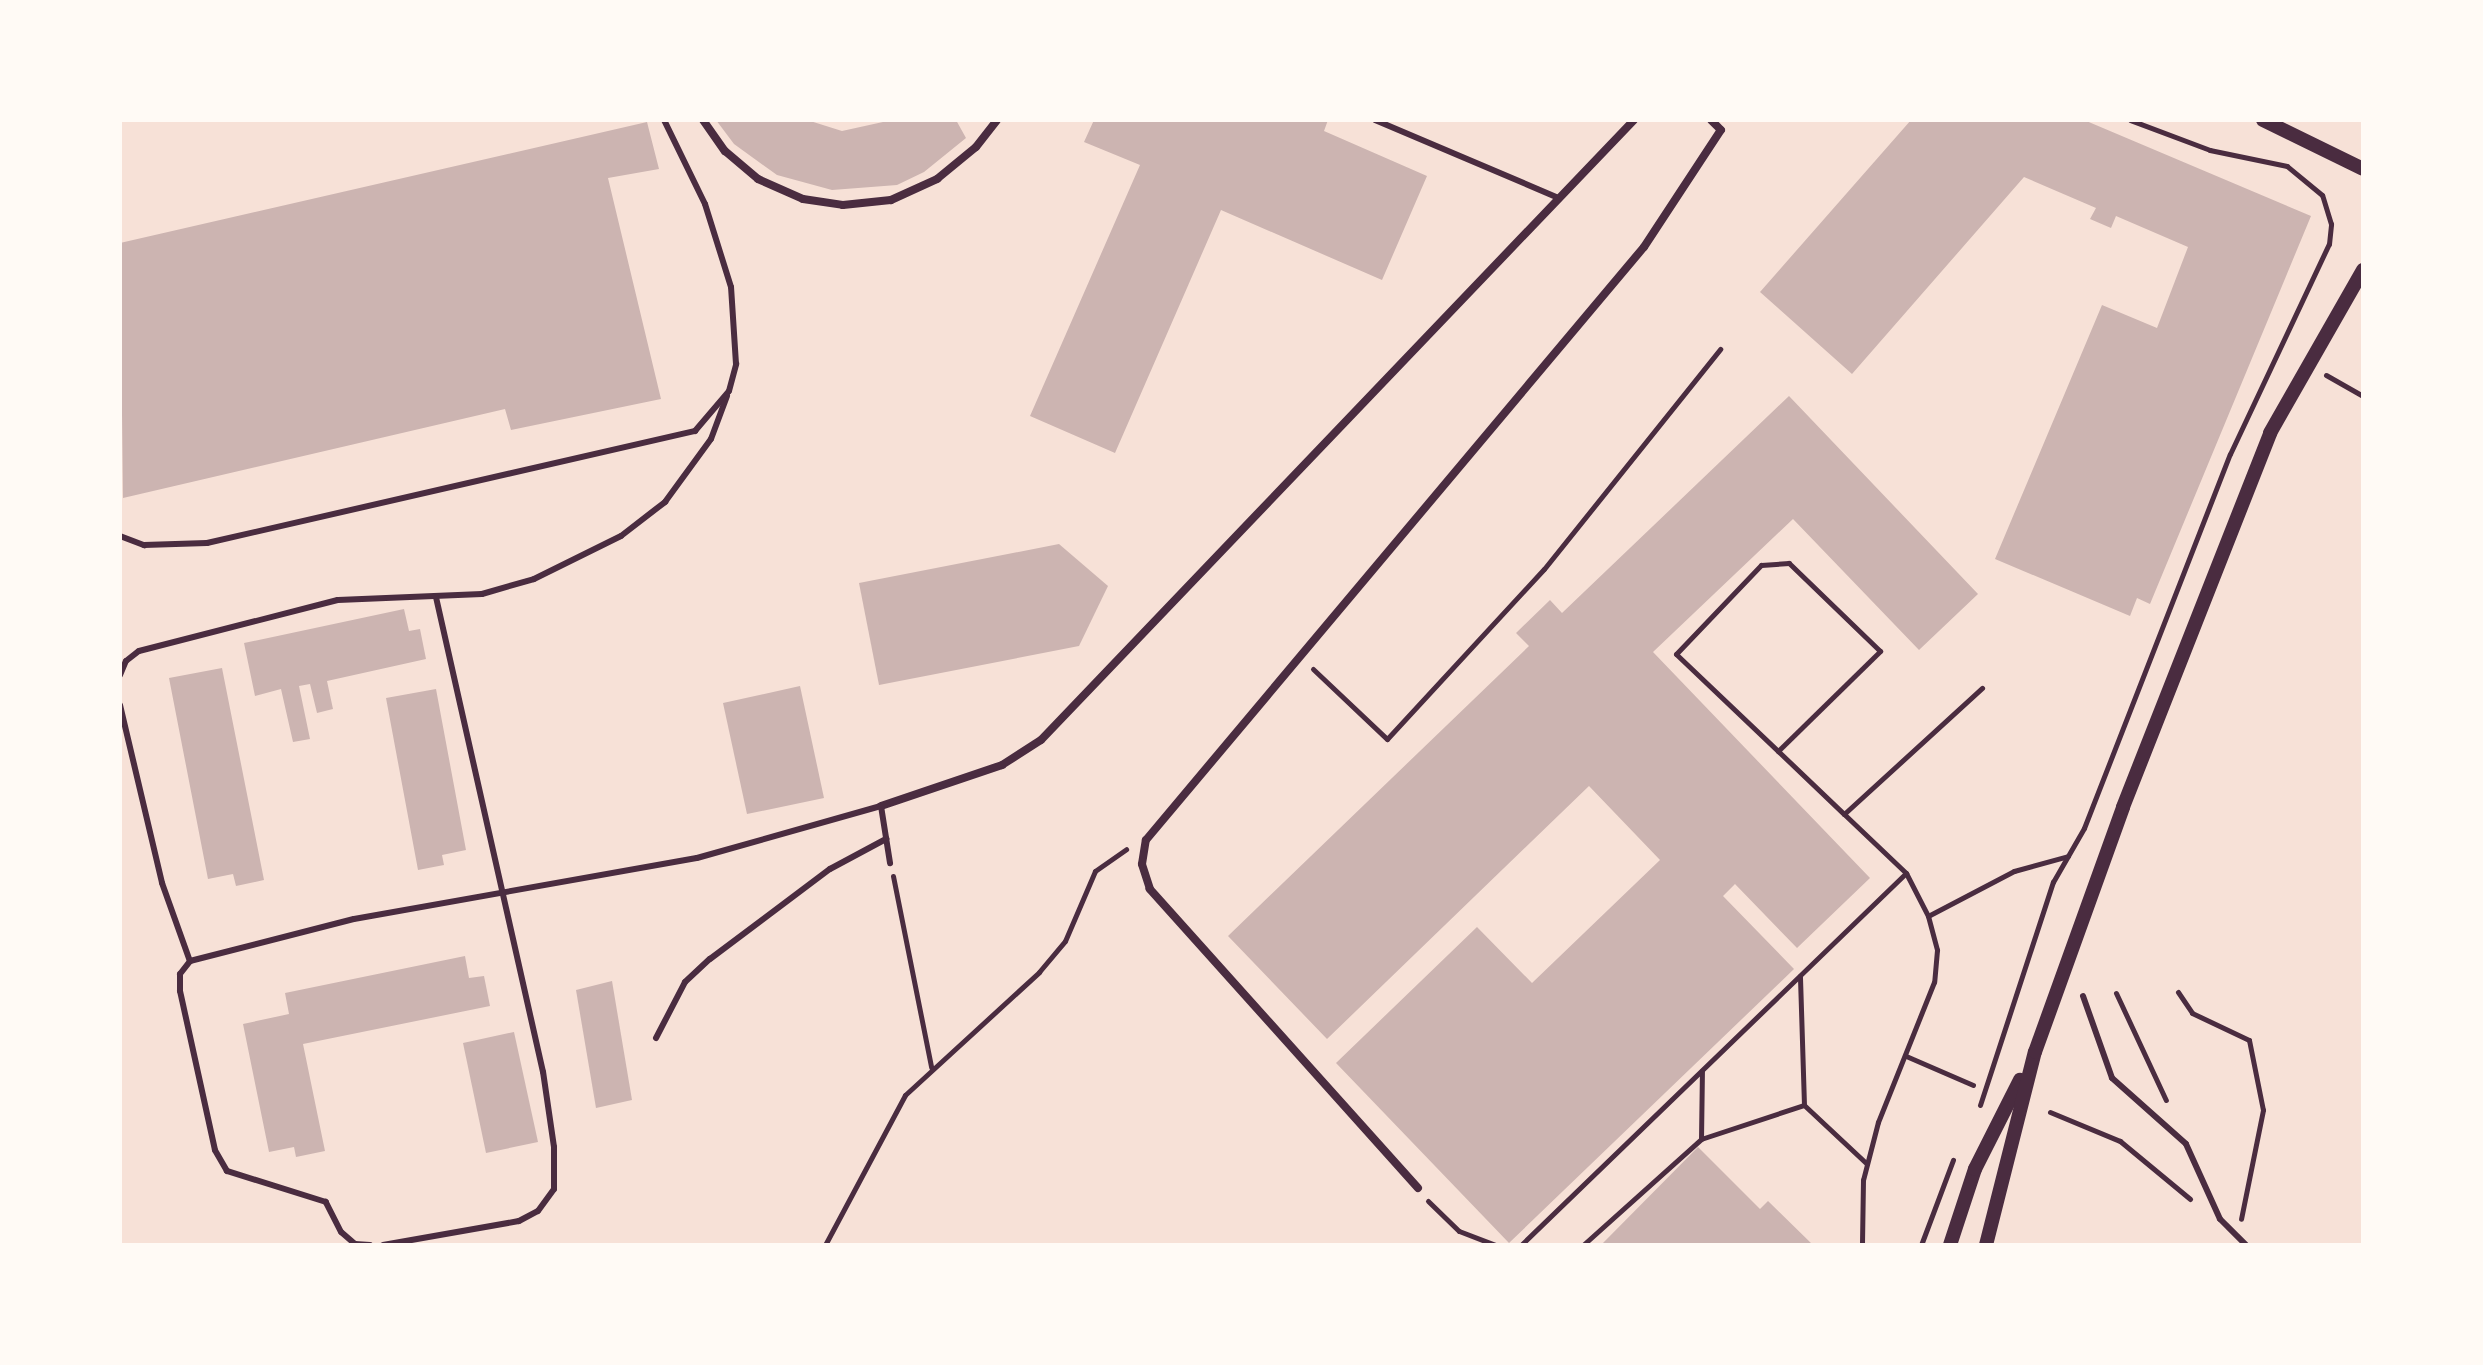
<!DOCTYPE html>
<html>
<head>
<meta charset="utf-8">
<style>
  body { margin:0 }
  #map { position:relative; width:2483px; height:1365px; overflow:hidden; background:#f7e1d7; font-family:Literata,serif }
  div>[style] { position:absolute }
  .building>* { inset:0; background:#ccb4b1 }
  .path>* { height:5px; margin:-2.5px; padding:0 2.5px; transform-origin:2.5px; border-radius:2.5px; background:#4a2c40 }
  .service>* { height:6px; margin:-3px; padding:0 3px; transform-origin:3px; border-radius:3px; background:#4a2c40 }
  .minor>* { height:8px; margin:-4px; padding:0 4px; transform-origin:4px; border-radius:4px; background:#4a2c40 }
  .tertiary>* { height:14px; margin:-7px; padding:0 7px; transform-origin:7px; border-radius:7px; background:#4a2c40 }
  span { translate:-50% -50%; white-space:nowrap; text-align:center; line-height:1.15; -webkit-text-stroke:7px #fffaf5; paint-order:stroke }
  .frame { position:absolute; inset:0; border:122px solid #fffaf5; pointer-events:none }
</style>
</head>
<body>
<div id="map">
  <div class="building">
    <i style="clip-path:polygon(716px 120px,807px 120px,842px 131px,892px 120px,956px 120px,966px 138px,924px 172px,897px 185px,832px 190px,777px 175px,734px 144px)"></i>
    <i style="clip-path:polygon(1094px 120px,1328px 120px,1324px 131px,1427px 176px,1382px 280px,1221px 210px,1115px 453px,1030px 416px,1140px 165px,1084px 142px)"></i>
    <i style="clip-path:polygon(1911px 120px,2084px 120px,2311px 216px,2150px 604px,2137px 598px,2130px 616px,1995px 559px,2102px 305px,2157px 328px,2188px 247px,2116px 216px,2111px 228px,2090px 219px,2096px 208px,2024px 177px,1852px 374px,1760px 292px)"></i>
    <i style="clip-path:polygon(647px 122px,659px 169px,608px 178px,661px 399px,511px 430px,505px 409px,123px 498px,120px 243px)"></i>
    <i style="clip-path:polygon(1789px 396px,1978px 594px,1919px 650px,1793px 519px,1653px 652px,1870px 878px,1797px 948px,1735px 884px,1723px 896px,1794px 969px,1509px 1243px,1336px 1063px,1477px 927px,1532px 983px,1660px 860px,1589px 786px,1327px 1039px,1228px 936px,1529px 646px,1516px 633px,1550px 600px,1562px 613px)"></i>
    <i style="clip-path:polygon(1059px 544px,1108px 586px,1079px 646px,879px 685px,859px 583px)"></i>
    <i style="clip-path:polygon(404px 609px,409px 631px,420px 629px,426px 659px,327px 681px,333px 709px,317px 713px,310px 684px,299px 686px,310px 739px,293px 742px,281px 689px,255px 696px,244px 643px)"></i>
    <i style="clip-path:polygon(222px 668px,264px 880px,236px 886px,233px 874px,208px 879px,169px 678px)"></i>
    <i style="clip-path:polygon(800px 686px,824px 798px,747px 814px,723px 703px)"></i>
    <i style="clip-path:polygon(436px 689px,466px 850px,442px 855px,444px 865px,418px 870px,386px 698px)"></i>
    <i style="clip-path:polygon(465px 956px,469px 978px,484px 976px,490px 1006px,303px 1044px,325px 1151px,296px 1157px,294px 1147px,269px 1152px,243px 1024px,289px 1014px,285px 993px)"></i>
    <i style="clip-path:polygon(612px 981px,632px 1100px,596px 1108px,576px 990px)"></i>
    <i style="clip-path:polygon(514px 1032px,538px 1142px,486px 1153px,463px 1043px)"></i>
    <i style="clip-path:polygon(1698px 1147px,1760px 1209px,1768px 1201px,1813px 1245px,1601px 1245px)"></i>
  </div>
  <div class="path">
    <i style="left:2326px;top:375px;width:43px;rotate:29.6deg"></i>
    <i style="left:1313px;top:669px;width:102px;rotate:43.4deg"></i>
    <i style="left:1387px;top:739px;width:231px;rotate:-47.3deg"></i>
    <i style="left:1544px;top:569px;width:282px;rotate:-51.3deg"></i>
    <i style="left:1778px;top:751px;width:143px;rotate:-44.4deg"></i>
    <i style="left:1880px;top:651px;width:127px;rotate:-136deg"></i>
    <i style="left:1789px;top:563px;width:28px;rotate:176deg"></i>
    <i style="left:1761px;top:565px;width:123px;rotate:133.7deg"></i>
    <i style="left:1676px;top:654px;width:141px;rotate:43.6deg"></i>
    <i style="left:1778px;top:751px;width:91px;rotate:43.7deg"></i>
    <i style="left:1844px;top:814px;width:86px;rotate:43.6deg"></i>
    <i style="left:1906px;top:873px;width:48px;rotate:62.9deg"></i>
    <i style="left:1928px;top:916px;width:35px;rotate:75deg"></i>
    <i style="left:1937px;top:950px;width:32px;rotate:95deg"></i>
    <i style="left:1934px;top:982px;width:151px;rotate:111.8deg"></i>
    <i style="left:1878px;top:1122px;width:60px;rotate:104.5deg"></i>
    <i style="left:1863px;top:1180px;width:65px;rotate:90.9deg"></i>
    <i style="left:1844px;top:814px;width:187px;rotate:-42.4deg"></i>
    <i style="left:893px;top:876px;width:195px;rotate:78.7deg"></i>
    <i style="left:1928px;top:916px;width:97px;rotate:-27.6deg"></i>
    <i style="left:2014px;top:871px;width:56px;rotate:-15.5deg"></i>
    <i style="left:2178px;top:992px;width:25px;rotate:56deg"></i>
    <i style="left:2192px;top:1013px;width:63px;rotate:25.3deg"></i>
    <i style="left:2249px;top:1040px;width:71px;rotate:78.7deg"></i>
    <i style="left:2263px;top:1110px;width:111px;rotate:101.4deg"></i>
    <i style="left:2116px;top:993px;width:118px;rotate:65deg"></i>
    <i style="left:1906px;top:1056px;width:73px;rotate:23.4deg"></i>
    <i style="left:1804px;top:1105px;width:86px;rotate:43.1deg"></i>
    <i style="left:1980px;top:1105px;width:235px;rotate:-71.9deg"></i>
    <i style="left:2053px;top:882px;width:62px;rotate:-60.1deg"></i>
    <i style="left:2084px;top:828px;width:401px;rotate:-68.7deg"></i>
    <i style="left:2230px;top:454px;width:232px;rotate:-64.8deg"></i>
    <i style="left:2329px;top:244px;width:20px;rotate:-84deg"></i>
    <i style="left:2331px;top:224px;width:30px;rotate:-107deg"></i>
    <i style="left:2322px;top:195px;width:45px;rotate:-140.4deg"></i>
    <i style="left:2287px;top:166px;width:79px;rotate:-168.3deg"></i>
    <i style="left:2210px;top:150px;width:85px;rotate:-159.4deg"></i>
    <i style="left:2050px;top:1112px;width:76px;rotate:22.5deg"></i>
    <i style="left:2120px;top:1141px;width:91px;rotate:39.6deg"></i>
    <i style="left:1701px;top:1139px;width:108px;rotate:-18.3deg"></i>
    <i style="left:1804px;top:1105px;width:129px;rotate:-91.8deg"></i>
    <i style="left:1428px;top:1201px;width:43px;rotate:44.1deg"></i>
    <i style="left:1459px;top:1231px;width:40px;rotate:21deg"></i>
    <i style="left:825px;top:1245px;width:170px;rotate:-61.9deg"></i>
    <i style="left:905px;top:1095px;width:182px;rotate:-42.5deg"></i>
    <i style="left:1039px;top:972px;width:40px;rotate:-50deg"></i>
    <i style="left:1065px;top:941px;width:76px;rotate:-66.8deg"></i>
    <i style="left:1095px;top:871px;width:38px;rotate:-35deg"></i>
    <i style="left:1521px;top:1245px;width:535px;rotate:-44.02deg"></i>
    <i style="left:1583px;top:1245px;width:159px;rotate:-41.9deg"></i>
    <i style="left:1701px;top:1139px;width:68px;rotate:-89.2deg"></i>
    <i style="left:1921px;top:1245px;width:91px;rotate:-69.4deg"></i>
  </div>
  <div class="service">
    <i style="left:1375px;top:120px;width:200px;rotate:23deg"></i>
    <i style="left:120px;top:536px;width:26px;rotate:21deg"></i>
    <i style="left:144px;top:545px;width:63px;rotate:-1.8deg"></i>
    <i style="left:207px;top:543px;width:501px;rotate:-12.93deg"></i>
    <i style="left:695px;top:431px;width:52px;rotate:-49.6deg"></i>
    <i style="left:729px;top:391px;width:28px;rotate:-75deg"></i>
    <i style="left:736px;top:364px;width:77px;rotate:-93.7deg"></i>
    <i style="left:731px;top:287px;width:87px;rotate:-107.4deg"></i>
    <i style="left:705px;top:204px;width:93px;rotate:-116deg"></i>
    <i style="left:120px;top:675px;width:15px;rotate:-67deg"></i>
    <i style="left:126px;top:661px;width:16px;rotate:-38deg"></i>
    <i style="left:139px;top:651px;width:205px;rotate:-14.4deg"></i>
    <i style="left:338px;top:600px;width:144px;rotate:-2.4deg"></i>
    <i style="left:482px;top:594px;width:54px;rotate:-16.1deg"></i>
    <i style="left:534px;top:579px;width:97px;rotate:-26.3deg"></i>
    <i style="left:621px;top:536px;width:56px;rotate:-37.7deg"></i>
    <i style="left:665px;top:502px;width:78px;rotate:-53.9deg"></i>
    <i style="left:711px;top:439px;width:46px;rotate:-69.6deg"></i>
    <i style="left:120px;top:705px;width:183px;rotate:76.7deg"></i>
    <i style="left:162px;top:883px;width:83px;rotate:70.3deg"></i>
    <i style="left:2083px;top:996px;width:87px;rotate:70.5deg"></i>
    <i style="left:2112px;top:1078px;width:99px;rotate:41.7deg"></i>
    <i style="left:2186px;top:1144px;width:82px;rotate:65.6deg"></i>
    <i style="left:2220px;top:1219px;width:37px;rotate:45deg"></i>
    <i style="left:656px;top:1038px;width:63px;rotate:-62.6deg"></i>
    <i style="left:685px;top:982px;width:34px;rotate:-43deg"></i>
    <i style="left:710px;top:959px;width:150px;rotate:-36.9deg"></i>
    <i style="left:830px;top:869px;width:64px;rotate:-28.2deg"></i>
    <i style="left:370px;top:1245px;width:15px;rotate:-176deg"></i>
    <i style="left:355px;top:1244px;width:18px;rotate:-139deg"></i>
    <i style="left:341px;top:1232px;width:34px;rotate:-117deg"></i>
    <i style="left:326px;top:1202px;width:104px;rotate:-162.6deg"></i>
    <i style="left:227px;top:1171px;width:24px;rotate:-120deg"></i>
    <i style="left:215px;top:1150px;width:163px;rotate:-102.4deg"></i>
    <i style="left:180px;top:991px;width:17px;rotate:-90deg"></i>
    <i style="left:180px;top:974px;width:16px;rotate:-52deg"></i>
    <i style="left:190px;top:961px;width:169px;rotate:-14.4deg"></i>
    <i style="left:354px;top:919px;width:348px;rotate:-10.1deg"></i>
    <i style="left:697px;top:858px;width:191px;rotate:-15.8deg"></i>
    <i style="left:881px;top:806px;width:58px;rotate:81deg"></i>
    <i style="left:383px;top:1245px;width:138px;rotate:-10deg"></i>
    <i style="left:519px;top:1221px;width:21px;rotate:-28deg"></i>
    <i style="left:538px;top:1211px;width:27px;rotate:-54deg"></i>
    <i style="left:554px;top:1189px;width:42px;rotate:-90deg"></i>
    <i style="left:554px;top:1147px;width:76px;rotate:-98.3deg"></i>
    <i style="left:543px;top:1072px;width:486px;rotate:-102.7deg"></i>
  </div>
  <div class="minor">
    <i style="left:703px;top:120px;width:38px;rotate:55deg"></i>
    <i style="left:725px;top:151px;width:43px;rotate:40.3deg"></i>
    <i style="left:758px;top:179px;width:49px;rotate:24deg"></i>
    <i style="left:803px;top:199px;width:40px;rotate:8.5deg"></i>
    <i style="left:843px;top:205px;width:48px;rotate:-5.9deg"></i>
    <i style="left:891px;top:200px;width:51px;rotate:-24.5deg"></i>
    <i style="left:937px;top:179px;width:50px;rotate:-39.4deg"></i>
    <i style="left:976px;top:147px;width:34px;rotate:-52deg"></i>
    <i style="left:881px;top:806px;width:128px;rotate:-18.7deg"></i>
    <i style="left:1002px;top:765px;width:46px;rotate:-32.7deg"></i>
    <i style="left:1041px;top:740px;width:858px;rotate:-46.28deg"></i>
    <i style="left:1418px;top:1188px;width:402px;rotate:-131.9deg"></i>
    <i style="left:1150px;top:889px;width:26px;rotate:-108deg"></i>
    <i style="left:1142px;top:864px;width:24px;rotate:-81deg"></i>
    <i style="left:1146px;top:840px;width:774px;rotate:-49.98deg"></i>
    <i style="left:1644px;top:247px;width:140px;rotate:-56.7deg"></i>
    <i style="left:1721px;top:130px;width:14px;rotate:-135deg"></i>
  </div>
  <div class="tertiary">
    <i style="left:2263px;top:120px;width:111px;rotate:26.1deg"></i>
    <i style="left:1950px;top:1245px;width:80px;rotate:-71.8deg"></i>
    <i style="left:1975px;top:1169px;width:100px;rotate:-63.2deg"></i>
    <i style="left:1986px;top:1245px;width:199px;rotate:-75.8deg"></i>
    <i style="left:2035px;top:1052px;width:260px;rotate:-70.2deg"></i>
    <i style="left:2123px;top:807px;width:402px;rotate:-68.5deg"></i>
    <i style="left:2270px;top:433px;width:188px;rotate:-60.3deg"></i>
  </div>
  <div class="frame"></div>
</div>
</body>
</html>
